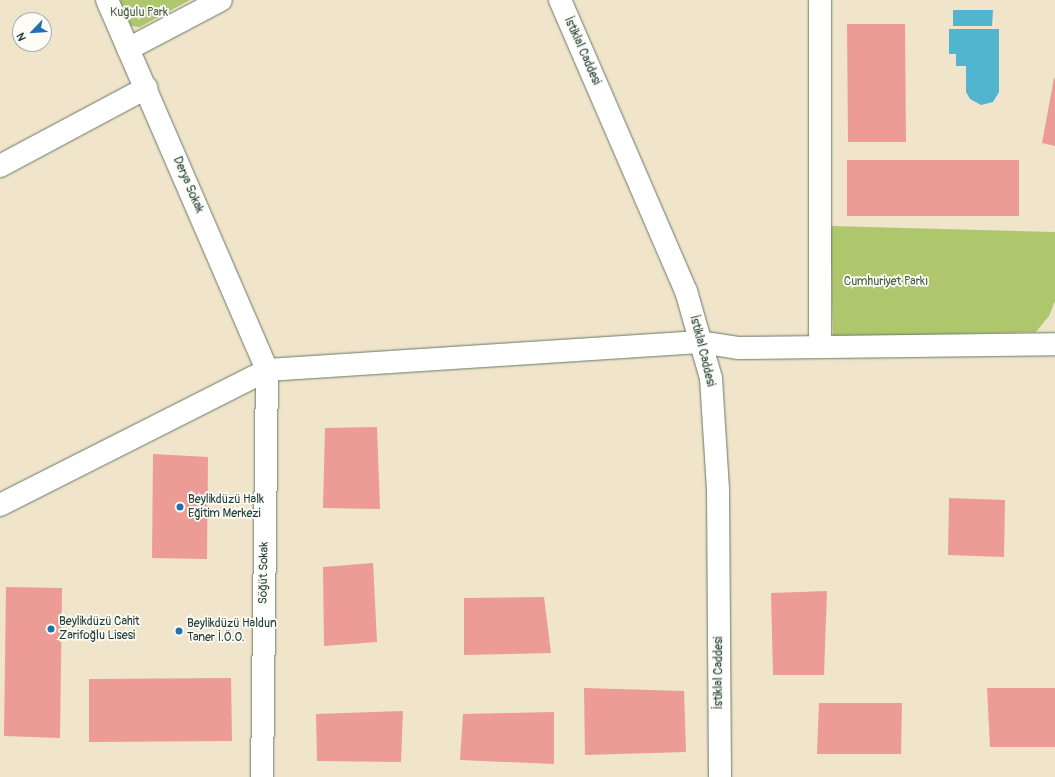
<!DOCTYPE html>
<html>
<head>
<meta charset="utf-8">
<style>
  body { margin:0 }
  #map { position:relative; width:1055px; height:777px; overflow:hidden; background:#f0e5ca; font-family:Pangolin,sans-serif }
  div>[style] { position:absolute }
  .green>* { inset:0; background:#afc76c }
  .water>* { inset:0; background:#51b5d0 }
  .building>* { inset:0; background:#ec9b95 }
  .roads { filter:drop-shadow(0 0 1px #687868) drop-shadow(0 0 1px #687868) }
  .minor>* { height:22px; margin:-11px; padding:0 11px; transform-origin:11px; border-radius:11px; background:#fff }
  .dots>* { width:11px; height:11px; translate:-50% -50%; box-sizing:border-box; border:2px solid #fdfcf7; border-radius:50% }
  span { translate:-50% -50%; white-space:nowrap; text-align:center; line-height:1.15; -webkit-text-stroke:3.5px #fdfcf7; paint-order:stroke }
  .park-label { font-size:12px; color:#436042 }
  .street-label { font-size:12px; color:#1f3d34 }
  .poi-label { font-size:12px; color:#1f3d34 }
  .left { translate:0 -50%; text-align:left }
  .north { position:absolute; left:12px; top:12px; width:40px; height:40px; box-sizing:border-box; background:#fdfcf7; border:1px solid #a4b0a9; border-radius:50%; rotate:245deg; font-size:11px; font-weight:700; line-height:16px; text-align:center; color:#1f3d34 }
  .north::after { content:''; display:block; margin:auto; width:14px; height:18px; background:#1f6fb2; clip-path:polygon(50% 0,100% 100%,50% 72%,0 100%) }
</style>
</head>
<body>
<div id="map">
  <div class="green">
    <i style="clip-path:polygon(120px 0,190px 0,140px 27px,131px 26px)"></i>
    <i style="clip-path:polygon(830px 226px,1055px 232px,1055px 301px,1049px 316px,1036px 332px,833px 337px)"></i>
  </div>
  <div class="water">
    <i style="clip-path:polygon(953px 10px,993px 10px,992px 26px,953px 26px)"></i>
    <i style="clip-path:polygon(949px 29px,999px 29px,999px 92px,993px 102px,981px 105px,970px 99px,966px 92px,966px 66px,956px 66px,956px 54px,949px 54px)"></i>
  </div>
  <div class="building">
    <i style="clip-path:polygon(847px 24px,905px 24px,906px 142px,848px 142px)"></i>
    <i style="clip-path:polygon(1054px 78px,1055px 78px,1055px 146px,1042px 143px)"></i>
    <i style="clip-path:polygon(847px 160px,1019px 160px,1019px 216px,847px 216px)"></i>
    <i style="clip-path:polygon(377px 427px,380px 509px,323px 508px,325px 428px)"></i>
    <i style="clip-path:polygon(153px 454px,208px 457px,207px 559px,152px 558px)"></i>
    <i style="clip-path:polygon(949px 498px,1005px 500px,1004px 557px,948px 555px)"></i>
    <i style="clip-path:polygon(373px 563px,377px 642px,324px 646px,323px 567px)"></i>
    <i style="clip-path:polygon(6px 587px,62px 588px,60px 738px,4px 736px)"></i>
    <i style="clip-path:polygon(827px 591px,824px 675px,773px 675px,771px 593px)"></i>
    <i style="clip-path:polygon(544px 597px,551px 653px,464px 655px,464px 598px)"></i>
    <i style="clip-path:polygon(231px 678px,232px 741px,89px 742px,89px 679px)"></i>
    <i style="clip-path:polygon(584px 688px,684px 691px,686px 752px,585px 755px)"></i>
    <i style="clip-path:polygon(987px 688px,1055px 688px,1055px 747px,990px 747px)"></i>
    <i style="clip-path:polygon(819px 703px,902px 703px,901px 754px,817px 754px)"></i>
    <i style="clip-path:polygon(403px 711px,401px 762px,317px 761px,316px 714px)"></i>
    <i style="clip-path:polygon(554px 712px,554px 764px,460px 760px,463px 714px)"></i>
  </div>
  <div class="roads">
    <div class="minor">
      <i style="left:107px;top:0;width:403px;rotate:66.6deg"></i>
      <i style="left:267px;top:370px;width:407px;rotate:90.7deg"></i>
      <i style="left:560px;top:0;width:317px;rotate:66.6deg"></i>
      <i style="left:686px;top:291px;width:91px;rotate:74deg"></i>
      <i style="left:711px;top:378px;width:112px;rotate:86.4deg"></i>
      <i style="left:718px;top:490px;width:287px;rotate:89.6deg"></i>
      <i style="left:128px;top:49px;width:105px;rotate:-27.8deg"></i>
      <i style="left:0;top:166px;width:166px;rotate:-28.1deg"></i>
      <i style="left:820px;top:345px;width:345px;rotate:-90deg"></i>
      <i style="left:0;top:505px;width:299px;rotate:-26.8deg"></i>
      <i style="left:267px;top:370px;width:434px;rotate:-3.7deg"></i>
      <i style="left:700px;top:342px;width:38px;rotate:9deg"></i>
      <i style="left:738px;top:348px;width:317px;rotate:-0.7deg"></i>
    </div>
  </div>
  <div class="dots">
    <i style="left:180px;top:507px;background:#1f6fb2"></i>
    <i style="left:51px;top:629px;background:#1f6fb2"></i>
    <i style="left:179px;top:631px;background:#1f6fb2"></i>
  </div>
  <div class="park-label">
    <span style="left:139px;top:13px">Kuğulu Park</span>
    <span style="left:886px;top:282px">Cumhuriyet Parkı</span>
  </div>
  <div class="street-label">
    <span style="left:582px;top:51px;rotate:66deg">İstiklal Caddesi</span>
    <span style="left:188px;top:185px;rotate:67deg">Derya Sokak</span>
    <span style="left:702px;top:351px;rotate:76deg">İstiklal Caddesi</span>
    <span style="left:264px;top:573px;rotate:-89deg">Söğüt Sokak</span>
    <span style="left:719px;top:673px;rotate:-90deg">İstiklal Caddesi</span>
  </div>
  <div class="poi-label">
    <span class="left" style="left:188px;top:507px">Beylikdüzü Halk<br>Eğitim Merkezi</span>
    <span class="left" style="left:59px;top:629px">Beylikdüzü Cahit<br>Zarifoğlu Lisesi</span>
    <span class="left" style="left:187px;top:631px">Beylikdüzü Haldun<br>Taner İ.Ö.O.</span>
  </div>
  <div class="north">N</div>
</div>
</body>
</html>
